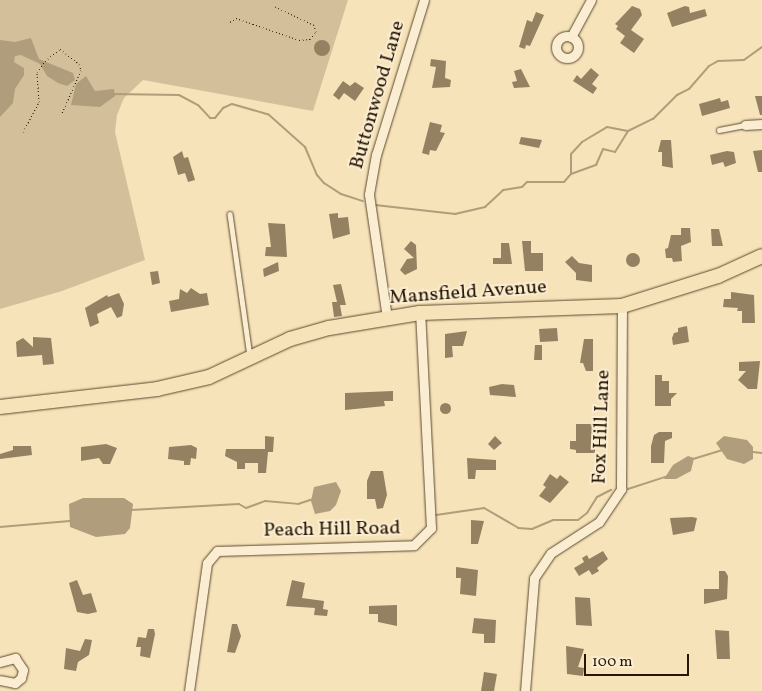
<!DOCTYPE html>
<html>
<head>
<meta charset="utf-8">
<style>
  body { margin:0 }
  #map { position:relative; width:762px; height:691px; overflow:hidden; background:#f7e3b9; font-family:Vollkorn,serif }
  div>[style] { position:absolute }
  .green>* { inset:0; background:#d3c09a }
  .water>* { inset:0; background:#b09d7b }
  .stream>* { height:2px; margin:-1px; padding:0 1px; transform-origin:1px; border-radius:1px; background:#b09d7b }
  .building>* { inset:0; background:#938161 }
  .round { border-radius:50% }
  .path>* { height:1px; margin-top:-0.5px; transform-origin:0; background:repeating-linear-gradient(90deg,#261602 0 1px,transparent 0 3.5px) }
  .roads { filter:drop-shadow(0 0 1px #5a4930) drop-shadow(0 0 1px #5a4930) }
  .service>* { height:4.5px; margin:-2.25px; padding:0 2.25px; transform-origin:2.25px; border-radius:2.25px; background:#faedd2 }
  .minor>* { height:9px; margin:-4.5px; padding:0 4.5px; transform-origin:4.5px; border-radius:4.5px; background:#faedd2 }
  .minor>.ring { margin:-4.5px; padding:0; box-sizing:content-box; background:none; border:9px solid #faedd2; border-radius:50% }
  .primary>* { height:14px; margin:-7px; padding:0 7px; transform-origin:7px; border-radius:7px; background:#f7e3b9 }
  span { translate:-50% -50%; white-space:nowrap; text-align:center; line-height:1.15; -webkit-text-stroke:4px #faedd2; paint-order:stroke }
  .street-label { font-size:20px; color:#261602 }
  .scale { position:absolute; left:584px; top:654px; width:105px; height:22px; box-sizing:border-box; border:2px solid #261602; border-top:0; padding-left:6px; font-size:15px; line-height:18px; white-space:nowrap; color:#261602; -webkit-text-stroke:4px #faedd2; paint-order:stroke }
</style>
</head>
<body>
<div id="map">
  <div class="green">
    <i style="clip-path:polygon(0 0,348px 0,313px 111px,143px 80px,124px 98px,117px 115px,115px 132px,145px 260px,62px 291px,0 309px)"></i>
  </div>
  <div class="water">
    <i style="clip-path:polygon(31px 38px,39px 59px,73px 73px,75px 80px,67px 86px,58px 83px,47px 76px,40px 64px,21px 55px,15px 56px,14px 62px,24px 68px,24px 75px,15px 89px,13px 103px,0 117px,0 40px,15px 42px)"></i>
    <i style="clip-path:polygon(86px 76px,95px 91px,114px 89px,115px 96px,100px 107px,71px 105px,76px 84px)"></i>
    <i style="clip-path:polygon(724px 436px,747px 440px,753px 447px,753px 459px,744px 464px,727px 459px,716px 443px)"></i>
    <i style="clip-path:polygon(688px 456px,694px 458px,691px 471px,676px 479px,664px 479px,673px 465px)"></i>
    <i style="clip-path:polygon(336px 482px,341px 491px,336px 505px,330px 511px,315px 514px,311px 501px,314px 487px)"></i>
    <i style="clip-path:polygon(83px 498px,124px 498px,133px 504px,130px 528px,125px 534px,96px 537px,70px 527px,69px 504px)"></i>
  </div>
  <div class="stream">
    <i style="left:113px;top:94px;width:66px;rotate:0.9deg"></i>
    <i style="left:179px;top:95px;width:21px;rotate:28deg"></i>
    <i style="left:198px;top:105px;width:18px;rotate:47deg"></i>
    <i style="left:210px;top:118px;width:5px"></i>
    <i style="left:215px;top:118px;width:13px;rotate:-51deg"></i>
    <i style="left:223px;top:108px;width:10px;rotate:-24deg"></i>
    <i style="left:232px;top:104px;width:37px;rotate:16deg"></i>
    <i style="left:268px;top:114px;width:50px;rotate:41.7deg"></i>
    <i style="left:305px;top:147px;width:30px;rotate:67deg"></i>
    <i style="left:317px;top:175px;width:11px;rotate:49deg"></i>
    <i style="left:324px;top:183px;width:20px;rotate:33deg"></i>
    <i style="left:341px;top:194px;width:23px;rotate:18deg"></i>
    <i style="left:571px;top:174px;width:27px;rotate:-20deg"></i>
    <i style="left:596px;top:165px;width:17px;rotate:-66deg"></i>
    <i style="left:603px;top:149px;width:12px;rotate:14deg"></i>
    <i style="left:615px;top:152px;width:25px;rotate:-58deg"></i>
    <i style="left:375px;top:205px;width:81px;rotate:6.4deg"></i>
    <i style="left:455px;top:214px;width:31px;rotate:-13deg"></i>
    <i style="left:485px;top:207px;width:25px;rotate:-43deg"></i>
    <i style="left:503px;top:190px;width:19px;rotate:-9deg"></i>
    <i style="left:522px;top:187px;width:7px;rotate:-45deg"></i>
    <i style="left:527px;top:182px;width:37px"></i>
    <i style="left:564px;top:182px;width:11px;rotate:-49deg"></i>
    <i style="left:571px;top:174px;width:20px;rotate:-90deg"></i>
    <i style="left:571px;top:154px;width:16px;rotate:-47deg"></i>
    <i style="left:582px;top:142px;width:29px;rotate:-31deg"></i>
    <i style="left:607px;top:127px;width:21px;rotate:11deg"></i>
    <i style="left:628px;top:131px;width:28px;rotate:-26deg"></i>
    <i style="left:653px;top:119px;width:34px;rotate:-45deg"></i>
    <i style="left:677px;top:95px;width:13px;rotate:-27deg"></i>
    <i style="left:689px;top:89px;width:30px;rotate:-49deg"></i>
    <i style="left:709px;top:66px;width:10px;rotate:-29deg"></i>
    <i style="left:718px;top:61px;width:26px;rotate:-2deg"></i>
    <i style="left:744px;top:60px;width:22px;rotate:-36deg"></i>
    <i style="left:753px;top:452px;width:9px;rotate:6deg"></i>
    <i style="left:693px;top:459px;width:30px;rotate:-17deg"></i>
    <i style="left:628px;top:489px;width:40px;rotate:-18deg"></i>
    <i style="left:131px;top:510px;width:108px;rotate:-3.2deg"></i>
    <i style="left:239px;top:504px;width:8px;rotate:30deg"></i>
    <i style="left:246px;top:508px;width:20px;rotate:-20deg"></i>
    <i style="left:265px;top:501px;width:33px;rotate:5deg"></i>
    <i style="left:298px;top:504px;width:16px;rotate:-18deg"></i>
    <i style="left:436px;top:515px;width:49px;rotate:-8.3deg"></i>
    <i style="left:484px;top:508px;width:39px;rotate:30deg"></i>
    <i style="left:518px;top:528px;width:14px;rotate:4deg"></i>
    <i style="left:532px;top:529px;width:23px;rotate:-23deg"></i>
    <i style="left:553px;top:520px;width:25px"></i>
    <i style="left:578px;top:520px;width:11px;rotate:-38deg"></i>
    <i style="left:587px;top:513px;width:19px;rotate:-58deg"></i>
    <i style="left:597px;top:497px;width:16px;rotate:-27deg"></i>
    <i style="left:0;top:527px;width:70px;rotate:-4.9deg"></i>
  </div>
  <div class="building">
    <i style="clip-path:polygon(632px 6px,640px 9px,642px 15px,631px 30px,644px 39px,634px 53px,620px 43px,625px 36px,616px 29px,618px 26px,615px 24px)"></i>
    <i style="clip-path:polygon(685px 6px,689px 7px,690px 13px,705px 9px,707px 16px,672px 27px,667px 13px)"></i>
    <i style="clip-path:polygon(536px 12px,544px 15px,530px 46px,526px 45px,525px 49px,519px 47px,527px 20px,532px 22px)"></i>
    <i class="round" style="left:314px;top:40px;width:16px;height:16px"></i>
    <i style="clip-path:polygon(431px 59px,446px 61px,445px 78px,451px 80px,450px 87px,432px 88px,436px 67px,430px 66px)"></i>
    <i style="clip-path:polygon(591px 68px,599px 75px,592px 84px,597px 88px,593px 94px,573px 81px,577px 75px,581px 79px)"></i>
    <i style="clip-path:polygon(521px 69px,530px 87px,514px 88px,512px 82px,517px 81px,514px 71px)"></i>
    <i style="clip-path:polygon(343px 81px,350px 86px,355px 82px,364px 88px,355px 101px,344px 93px,339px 100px,333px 95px)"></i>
    <i style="clip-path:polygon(755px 96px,762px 96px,762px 115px,760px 115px)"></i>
    <i style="clip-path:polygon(720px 98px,721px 102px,728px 100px,730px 108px,702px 116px,699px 104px)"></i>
    <i style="clip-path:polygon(430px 122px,442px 125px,440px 132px,445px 133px,436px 151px,430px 150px,429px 155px,422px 153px)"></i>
    <i style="clip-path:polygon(521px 137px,542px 140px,539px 148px,519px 144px)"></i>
    <i style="clip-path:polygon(661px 140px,671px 140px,673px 168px,662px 166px,662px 152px,658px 152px)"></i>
    <i style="clip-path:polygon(762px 150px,762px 172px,758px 172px,753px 151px)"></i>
    <i style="clip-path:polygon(182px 151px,184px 158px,188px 157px,195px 180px,188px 182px,185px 173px,178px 175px,173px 157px)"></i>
    <i style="clip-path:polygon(727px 151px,734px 152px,736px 163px,725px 167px,723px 162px,712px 165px,710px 155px)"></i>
    <i style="clip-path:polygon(338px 213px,338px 218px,348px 217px,350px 234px,333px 239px,329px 214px)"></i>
    <i style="clip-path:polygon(268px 223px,285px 224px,287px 257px,265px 256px,266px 247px,271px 247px)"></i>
    <i style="clip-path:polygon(681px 228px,690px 228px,691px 242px,681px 246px,682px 261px,673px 262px,672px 258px,666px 258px,665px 249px,668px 248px,671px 235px,681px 235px)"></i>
    <i style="clip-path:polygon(711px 229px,719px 229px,723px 246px,712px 246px)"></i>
    <i style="clip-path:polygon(411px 241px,416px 245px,417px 269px,405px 275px,400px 270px,407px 259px,414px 258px,404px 249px)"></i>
    <i style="clip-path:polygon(522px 241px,531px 241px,531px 253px,543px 253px,543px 271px,525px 271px)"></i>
    <i style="clip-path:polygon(501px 243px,509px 243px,512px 264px,493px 264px,493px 258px,501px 258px)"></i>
    <i class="round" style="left:626px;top:253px;width:14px;height:14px"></i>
    <i style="clip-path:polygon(572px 256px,579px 263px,592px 265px,592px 282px,576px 280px,576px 273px,565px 262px)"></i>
    <i style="clip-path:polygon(278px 262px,279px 271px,264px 277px,263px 269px)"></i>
    <i style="clip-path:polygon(158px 271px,160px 283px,152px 285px,150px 272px)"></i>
    <i style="clip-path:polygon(341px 284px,346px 305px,340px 305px,342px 316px,334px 317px,332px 302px,337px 302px,333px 285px)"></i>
    <i style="clip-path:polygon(191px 288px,200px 294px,207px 293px,209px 305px,171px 312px,169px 301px,179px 299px,180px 289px,187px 293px)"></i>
    <i style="clip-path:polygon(731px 292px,754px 295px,755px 323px,742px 323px,742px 311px,737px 311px,738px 308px,723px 307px,724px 299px,731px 299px)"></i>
    <i style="clip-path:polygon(119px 293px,124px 304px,122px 316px,117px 318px,111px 307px,97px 314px,99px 323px,90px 327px,85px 308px,107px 295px,108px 297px)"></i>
    <i style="clip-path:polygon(687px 326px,689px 342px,673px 345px,672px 338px,674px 333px,678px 332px,678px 328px)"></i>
    <i style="clip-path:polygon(557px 328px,558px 341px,540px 342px,539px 329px)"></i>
    <i style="clip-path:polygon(467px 331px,463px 346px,452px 346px,453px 357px,445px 358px,445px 334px)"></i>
    <i style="clip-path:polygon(33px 337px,51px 338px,54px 364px,43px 365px,42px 355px,17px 357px,16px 342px,23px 338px,33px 347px)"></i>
    <i style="clip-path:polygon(584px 339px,593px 339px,593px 371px,586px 371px,583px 363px,580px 363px)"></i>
    <i style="clip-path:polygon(535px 345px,542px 345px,542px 360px,534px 360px)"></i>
    <i style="clip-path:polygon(760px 361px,757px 389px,748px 389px,738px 380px,746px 371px,739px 371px,739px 362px)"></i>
    <i style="clip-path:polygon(655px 375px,662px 375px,662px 381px,669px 381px,669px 393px,677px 393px,671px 399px,671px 406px,655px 406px)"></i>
    <i style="clip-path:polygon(502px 384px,514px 385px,516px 397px,490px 395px,489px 387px)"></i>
    <i style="clip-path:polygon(393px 391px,393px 401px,384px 401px,385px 406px,345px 410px,345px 393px)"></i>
    <i class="round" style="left:439.5px;top:402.5px;width:11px;height:11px"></i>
    <i style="clip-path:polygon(576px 424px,595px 424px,595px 453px,576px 453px,576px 450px,570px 449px,570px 441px,576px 441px)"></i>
    <i style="clip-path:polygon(659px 432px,672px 432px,672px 438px,665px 441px,664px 463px,651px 463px,651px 446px,654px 435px)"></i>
    <i style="clip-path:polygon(265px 436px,274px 437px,273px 452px,268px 452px,266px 473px,258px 473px,258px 463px,245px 463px,245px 469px,237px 469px,237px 462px,225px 456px,226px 449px,265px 449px)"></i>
    <i style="clip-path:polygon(495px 436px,502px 443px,494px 450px,488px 444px)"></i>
    <i style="clip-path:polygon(106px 444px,117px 448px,110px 464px,103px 464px,99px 458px,81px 461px,81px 447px)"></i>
    <i style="clip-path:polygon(191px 445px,197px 448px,196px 459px,191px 458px,190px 465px,184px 465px,184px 461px,168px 459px,169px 447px)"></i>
    <i style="clip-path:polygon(13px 446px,31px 446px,32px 455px,0 459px,0 454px,13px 450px)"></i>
    <i style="clip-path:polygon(467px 458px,496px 460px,496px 470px,476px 470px,475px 479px,468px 479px)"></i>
    <i style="clip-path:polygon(371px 471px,383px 471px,387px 495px,383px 508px,377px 509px,375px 499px,367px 499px,367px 481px)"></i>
    <i style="clip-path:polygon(550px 474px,557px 479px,560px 475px,569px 482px,550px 503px,539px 496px,546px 487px,543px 485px)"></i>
    <i style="clip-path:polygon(692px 517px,697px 518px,694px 531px,673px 535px,670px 518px)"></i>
    <i style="clip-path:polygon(471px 520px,484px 521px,478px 544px,471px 544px)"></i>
    <i style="clip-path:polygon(603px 551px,608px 559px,597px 568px,599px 571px,592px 575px,589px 570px,579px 576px,574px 568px,584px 562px,582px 558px,587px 555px,589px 559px)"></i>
    <i style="clip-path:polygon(456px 567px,478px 570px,476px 596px,460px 594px,461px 578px,456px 578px)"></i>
    <i style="clip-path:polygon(719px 571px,725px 571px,728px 576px,727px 599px,704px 604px,704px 589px,719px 589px)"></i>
    <i style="clip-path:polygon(77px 580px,83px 595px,91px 593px,97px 612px,88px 614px,77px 612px,69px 583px)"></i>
    <i style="clip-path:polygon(292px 580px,305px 583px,302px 598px,324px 601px,323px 609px,328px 610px,327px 616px,314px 615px,315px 608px,286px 606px)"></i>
    <i style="clip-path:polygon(575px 597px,590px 598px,592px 626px,576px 625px)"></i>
    <i style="clip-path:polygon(397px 605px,397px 626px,378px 622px,378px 614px,369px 614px,369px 606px)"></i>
    <i style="clip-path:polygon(474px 618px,496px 620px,495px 643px,484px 643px,484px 634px,472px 633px)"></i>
    <i style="clip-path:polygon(232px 624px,237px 624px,241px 636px,235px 653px,227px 652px)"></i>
    <i style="clip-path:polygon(148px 629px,154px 629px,155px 634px,150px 658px,140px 656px,141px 647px,136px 647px,138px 637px,146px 638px)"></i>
    <i style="clip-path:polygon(715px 630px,729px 631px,730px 659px,717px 659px)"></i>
    <i style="clip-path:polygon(85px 639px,92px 640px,89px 655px,78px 662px,76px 671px,64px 669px,66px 648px,80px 651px)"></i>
    <i style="clip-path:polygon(566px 646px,584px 649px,578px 667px,584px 668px,583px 676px,567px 674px)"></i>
    <i style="clip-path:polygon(484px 672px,497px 674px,494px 691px,481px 691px)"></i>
  </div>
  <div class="path">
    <i style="left:230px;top:22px;width:7px;rotate:-34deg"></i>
    <i style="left:236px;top:18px;width:67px;rotate:19.2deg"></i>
    <i style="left:299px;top:40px;width:11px;rotate:-5deg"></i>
    <i style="left:310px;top:39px;width:9px;rotate:-49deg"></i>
    <i style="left:316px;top:32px;width:7px;rotate:-106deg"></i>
    <i style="left:314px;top:25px;width:44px;rotate:-154.6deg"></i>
    <i style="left:23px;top:132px;width:34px;rotate:-62deg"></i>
    <i style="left:39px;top:102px;width:30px;rotate:-94deg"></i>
    <i style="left:37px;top:72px;width:14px;rotate:-54deg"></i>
    <i style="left:45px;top:61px;width:19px;rotate:-39deg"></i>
    <i style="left:60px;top:49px;width:24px;rotate:38deg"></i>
    <i style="left:79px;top:64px;width:6px;rotate:72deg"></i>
    <i style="left:81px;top:70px;width:47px;rotate:113.8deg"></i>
  </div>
  <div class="roads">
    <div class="service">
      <i style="left:719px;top:130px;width:26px;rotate:-11deg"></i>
      <i style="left:230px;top:214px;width:144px;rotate:82deg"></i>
    </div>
    <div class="minor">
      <i class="ring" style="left:556px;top:36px;width:13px;height:13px"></i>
      <i style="left:571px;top:37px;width:42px;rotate:-61.6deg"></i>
      <i style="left:745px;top:125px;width:17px;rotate:-3deg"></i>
      <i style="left:387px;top:318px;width:125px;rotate:-98.3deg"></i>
      <i style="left:369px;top:194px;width:40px;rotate:-80deg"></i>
      <i style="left:376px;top:155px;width:162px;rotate:-72.8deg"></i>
      <i style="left:0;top:662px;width:16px;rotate:-15deg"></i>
      <i style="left:15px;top:658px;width:14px;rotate:56deg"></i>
      <i style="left:23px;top:670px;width:8px;rotate:104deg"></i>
      <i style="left:21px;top:678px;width:8px;rotate:140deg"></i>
      <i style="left:15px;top:683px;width:15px;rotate:-169deg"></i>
      <i style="left:189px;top:691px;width:129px;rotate:-82deg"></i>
      <i style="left:207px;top:563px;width:16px;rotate:-50deg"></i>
      <i style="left:217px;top:551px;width:197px;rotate:-1.7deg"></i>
      <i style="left:414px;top:545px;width:24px;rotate:-45deg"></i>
      <i style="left:431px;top:528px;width:215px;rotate:-92.9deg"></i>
      <i style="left:525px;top:691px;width:113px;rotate:-85.4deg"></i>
      <i style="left:534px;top:578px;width:30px;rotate:-56deg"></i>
      <i style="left:551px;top:553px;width:57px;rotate:-32.9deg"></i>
      <i style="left:599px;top:522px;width:40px;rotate:-56deg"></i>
      <i style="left:621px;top:489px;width:183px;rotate:-89.7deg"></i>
    </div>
    <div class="primary">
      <i style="left:0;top:407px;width:158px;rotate:-6.5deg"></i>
      <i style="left:157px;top:389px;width:53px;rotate:-13deg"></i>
      <i style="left:209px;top:377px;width:89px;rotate:-25.1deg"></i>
      <i style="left:290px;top:339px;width:41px;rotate:-15.8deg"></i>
      <i style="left:329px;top:328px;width:92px;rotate:-9.4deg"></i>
      <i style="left:420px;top:313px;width:202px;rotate:-2deg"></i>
      <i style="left:622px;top:306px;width:101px;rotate:-17.4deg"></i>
      <i style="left:718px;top:276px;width:48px;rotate:-24.4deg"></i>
    </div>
  </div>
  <div class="street-label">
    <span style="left:378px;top:95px;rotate:-74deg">Buttonwood Lane</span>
    <span style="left:468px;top:293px;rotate:-4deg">Mansfield Avenue</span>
    <span style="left:602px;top:427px;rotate:-88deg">Fox Hill Lane</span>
    <span style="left:332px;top:530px;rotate:-1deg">Peach Hill Road</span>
  </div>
  <div class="scale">100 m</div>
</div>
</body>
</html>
